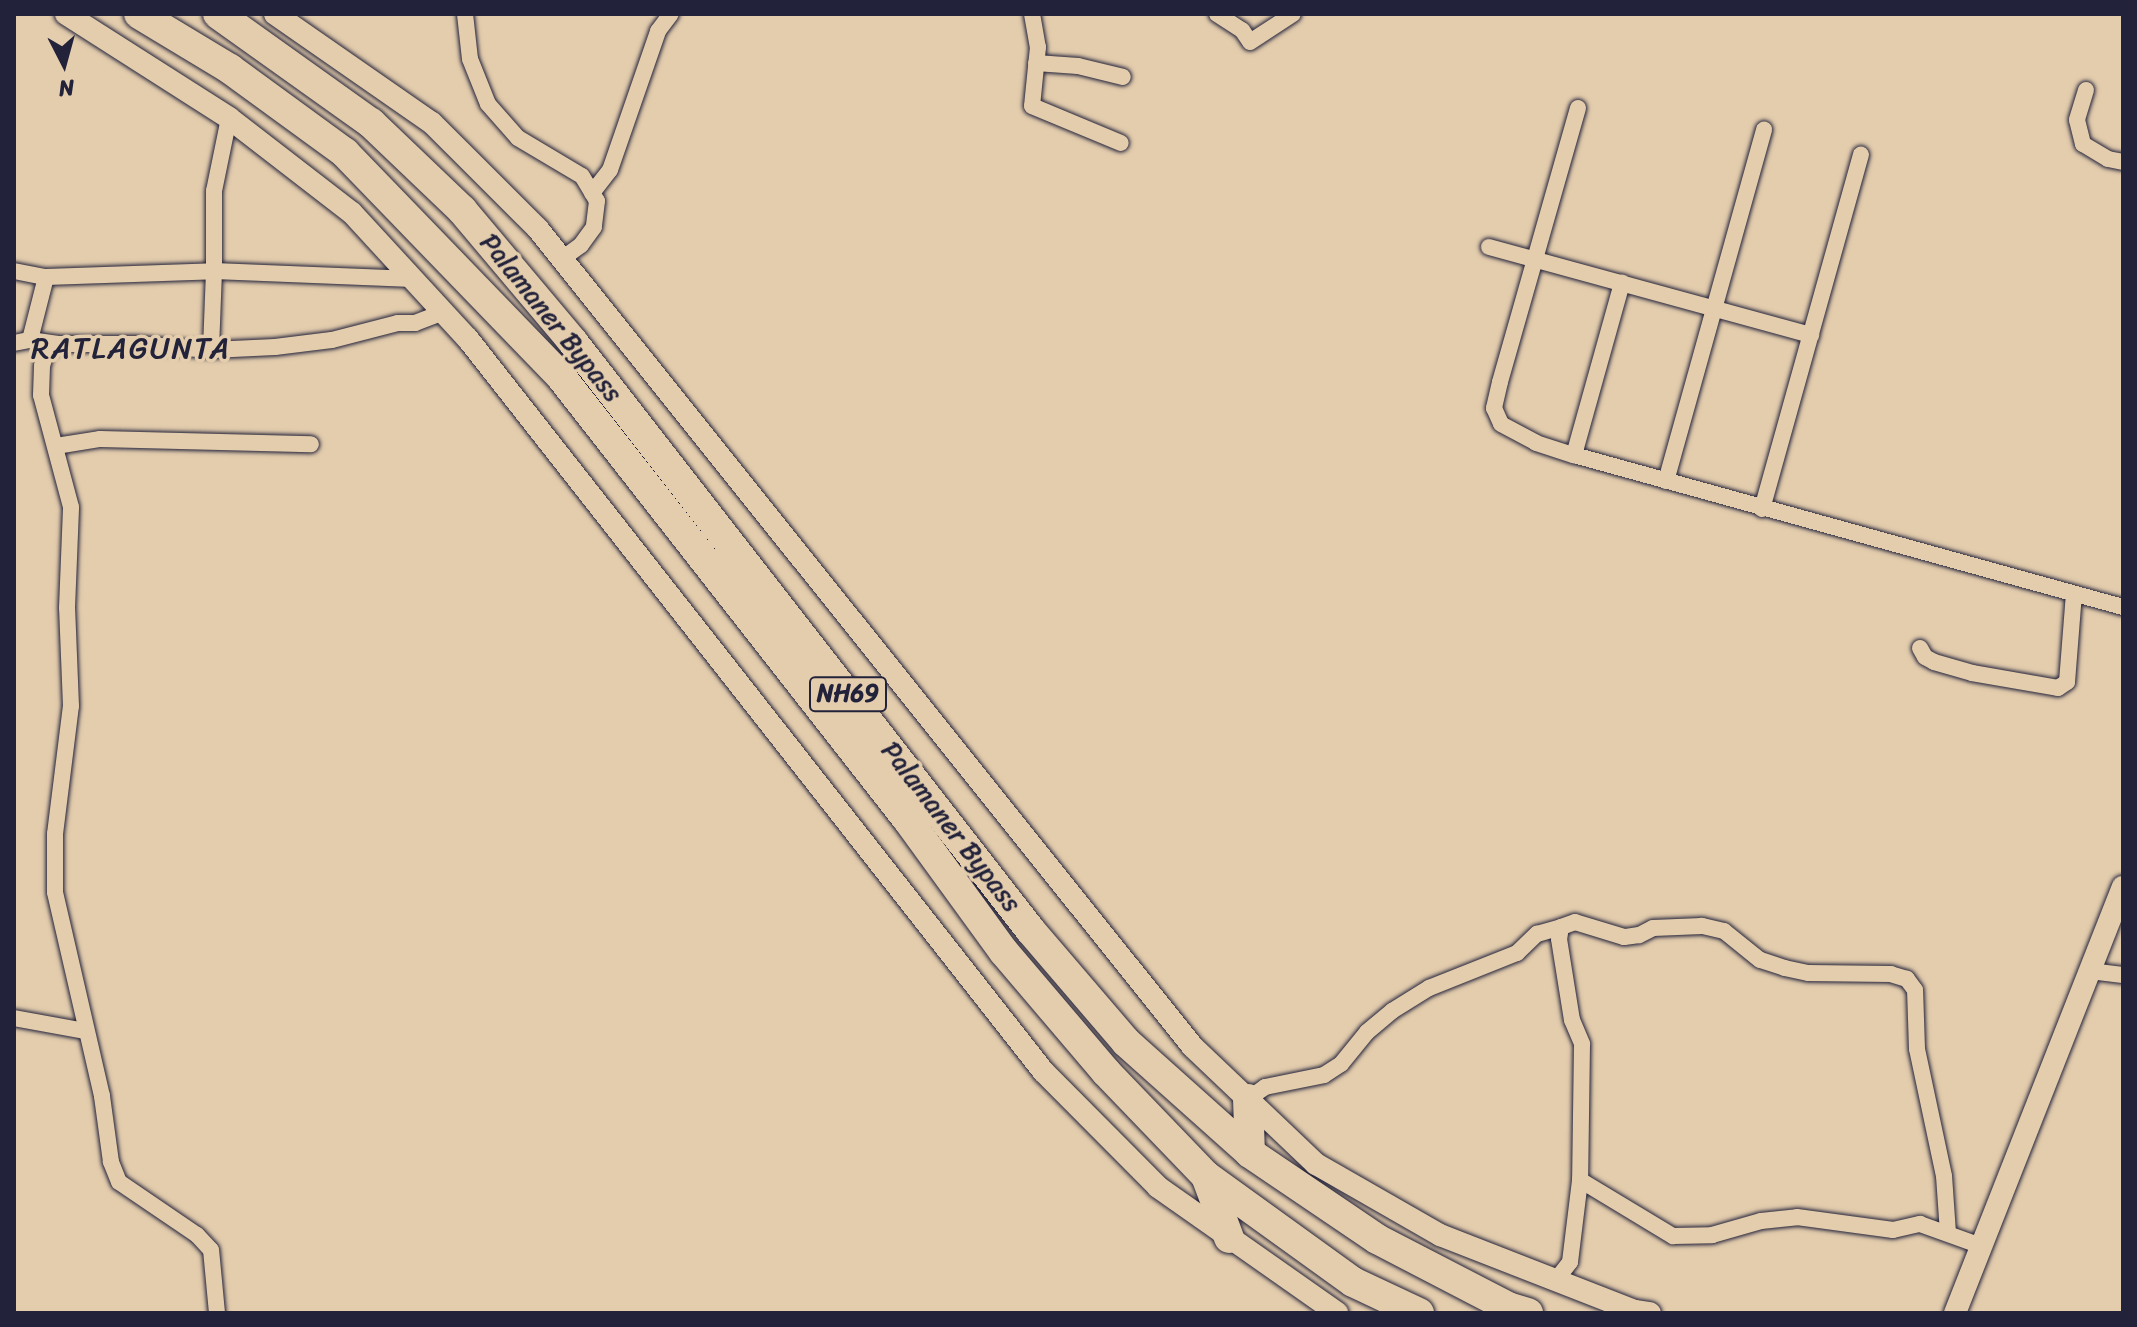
<!DOCTYPE html>
<html>
<head>
<meta charset="utf-8">
<style>
  body { margin:0 }
  #map { position:relative; width:2137px; height:1327px; overflow:hidden; background:#e4cdad; font-family:Sriracha,sans-serif }
  div>[style] { position:absolute }
  .roads { filter:drop-shadow(0 0 2px #22223b) drop-shadow(0 0 2px #22223b) }
  .street>* { height:16px; margin:-8px; padding:0 8px; transform-origin:8px; border-radius:8px; background:#e4cdad }
  .secondary>* { height:22px; margin:-11px; padding:0 11px; transform-origin:11px; border-radius:11px; background:#e4cdad }
  .highway>* { height:30px; margin:-15px; padding:0 15px; transform-origin:15px; border-radius:15px; background:#e4cdad }
  span { translate:-50% -50%; white-space:nowrap; text-align:center; line-height:1.15; -webkit-text-stroke:7px #e4cdad; paint-order:stroke }
  .shield-label span { padding:2px 6px; background:#e4cdad; border:2px solid; border-radius:6px; -webkit-text-stroke-width:0 }
  .shield-label { font-size:24px; color:#22223b; font-weight:700 }
  .street-label { font-size:26px; color:#22223b }
  .quarter-label { font-size:30px; color:#22223b; letter-spacing:2px }
  .frame { position:absolute; inset:0; border:16px solid #22223b; pointer-events:none }
  .north { position:absolute; left:24px; top:24px; width:80px; height:80px; -webkit-text-stroke:6px #e4cdad; paint-order:stroke; rotate:174deg; font-size:22px; font-weight:700; line-height:32px; text-align:center; color:#22223b }
  .north::after { content:''; display:block; margin:auto; width:28px; height:36px; background:#22223b; clip-path:polygon(50% 0,100% 100%,50% 72%,0 100%) }
</style>
</head>
<body>
<div id="map">
  <div class="roads">
    <div class="street">
      <i style="left:465px;top:14px;width:45px;rotate:83.7deg"></i>
      <i style="left:470px;top:59px;width:48px;rotate:68.2deg"></i>
      <i style="left:488px;top:104px;width:45px;rotate:48.6deg"></i>
      <i style="left:518px;top:138px;width:74px;rotate:30.7deg"></i>
      <i style="left:582px;top:176px;width:29px;rotate:59deg"></i>
      <i style="left:597px;top:201px;width:26px;rotate:97deg"></i>
      <i style="left:594px;top:227px;width:22px;rotate:126deg"></i>
      <i style="left:581px;top:245px;width:24px;rotate:144deg"></i>
      <i style="left:1032px;top:14px;width:34px;rotate:80deg"></i>
      <i style="left:1038px;top:47px;width:59px;rotate:95.8deg"></i>
      <i style="left:1032px;top:106px;width:96px;rotate:22.6deg"></i>
      <i style="left:1217px;top:14px;width:30px;rotate:33deg"></i>
      <i style="left:1242px;top:30px;width:14px;rotate:56deg"></i>
      <i style="left:1250px;top:42px;width:51px;rotate:-33.1deg"></i>
      <i style="left:1036px;top:63px;width:42px;rotate:4.1deg"></i>
      <i style="left:1078px;top:66px;width:46px;rotate:13.7deg"></i>
      <i style="left:2086px;top:90px;width:31px;rotate:107deg"></i>
      <i style="left:2077px;top:120px;width:25px;rotate:76deg"></i>
      <i style="left:2083px;top:144px;width:29px;rotate:31deg"></i>
      <i style="left:2108px;top:159px;width:15px;rotate:11deg"></i>
      <i style="left:1578px;top:108px;width:285px;rotate:105.9deg"></i>
      <i style="left:1500px;top:382px;width:27px;rotate:103deg"></i>
      <i style="left:1494px;top:408px;width:17px;rotate:66deg"></i>
      <i style="left:1501px;top:424px;width:40px;rotate:28deg"></i>
      <i style="left:1536px;top:443px;width:40px;rotate:18deg"></i>
      <i style="left:1574px;top:455px;width:570px;rotate:15.48deg"></i>
      <i style="left:229px;top:118px;width:75px;rotate:101.6deg"></i>
      <i style="left:214px;top:191px;width:80px;rotate:90deg"></i>
      <i style="left:214px;top:271px;width:199px;rotate:2.3deg"></i>
      <i style="left:592px;top:193px;width:29px;rotate:-52deg"></i>
      <i style="left:610px;top:170px;width:147px;rotate:-70.9deg"></i>
      <i style="left:658px;top:31px;width:21px;rotate:-53deg"></i>
      <i style="left:1489px;top:247px;width:334px;rotate:15.3deg"></i>
      <i style="left:14px;top:271px;width:33px;rotate:11deg"></i>
      <i style="left:46px;top:277px;width:168px;rotate:-2deg"></i>
      <i style="left:214px;top:271px;width:79px;rotate:92.2deg"></i>
      <i style="left:46px;top:277px;width:65px;rotate:104.3deg"></i>
      <i style="left:30px;top:340px;width:30px;rotate:8deg"></i>
      <i style="left:14px;top:343px;width:16px;rotate:-11deg"></i>
      <i style="left:56px;top:446px;width:45px;rotate:-9deg"></i>
      <i style="left:100px;top:439px;width:211px;rotate:1.4deg"></i>
      <i style="left:1574px;top:455px;width:179px;rotate:-74.4deg"></i>
      <i style="left:1666px;top:481px;width:365px;rotate:-74.4deg"></i>
      <i style="left:1762px;top:509px;width:368px;rotate:-74.4deg"></i>
      <i style="left:1920px;top:648px;width:10px;rotate:61deg"></i>
      <i style="left:1925px;top:657px;width:10px;rotate:29deg"></i>
      <i style="left:1934px;top:662px;width:40px;rotate:16deg"></i>
      <i style="left:1972px;top:673px;width:87px;rotate:9.9deg"></i>
      <i style="left:2058px;top:688px;width:11px;rotate:-34deg"></i>
      <i style="left:2067px;top:682px;width:88px;rotate:-85.5deg"></i>
      <i style="left:2090px;top:971px;width:33px;rotate:7deg"></i>
      <i style="left:14px;top:1018px;width:72px;rotate:10.4deg"></i>
      <i style="left:1248px;top:1099px;width:21px;rotate:-35deg"></i>
      <i style="left:1265px;top:1087px;width:60px;rotate:-11.5deg"></i>
      <i style="left:1324px;top:1075px;width:20px;rotate:-33deg"></i>
      <i style="left:1341px;top:1064px;width:41px;rotate:-50.9deg"></i>
      <i style="left:1367px;top:1032px;width:33px;rotate:-40deg"></i>
      <i style="left:1392px;top:1011px;width:44px;rotate:-31.9deg"></i>
      <i style="left:1429px;top:988px;width:95px;rotate:-21.7deg"></i>
      <i style="left:1517px;top:953px;width:28px;rotate:-44deg"></i>
      <i style="left:1537px;top:934px;width:25px;rotate:-16deg"></i>
      <i style="left:1948px;top:1233px;width:57px;rotate:-94deg"></i>
      <i style="left:1944px;top:1176px;width:130px;rotate:-102deg"></i>
      <i style="left:1917px;top:1049px;width:59px;rotate:-91.9deg"></i>
      <i style="left:1915px;top:990px;width:14px;rotate:-126deg"></i>
      <i style="left:1907px;top:979px;width:17px;rotate:-163deg"></i>
      <i style="left:1891px;top:974px;width:83px;rotate:-179.3deg"></i>
      <i style="left:1808px;top:973px;width:24px;rotate:-168deg"></i>
      <i style="left:1785px;top:968px;width:26px;rotate:-162deg"></i>
      <i style="left:1760px;top:960px;width:46px;rotate:-141.1deg"></i>
      <i style="left:1724px;top:931px;width:23px;rotate:-167deg"></i>
      <i style="left:1702px;top:926px;width:49px;rotate:177.7deg"></i>
      <i style="left:1653px;top:928px;width:16px;rotate:153deg"></i>
      <i style="left:1639px;top:935px;width:15px;rotate:172deg"></i>
      <i style="left:1624px;top:937px;width:51px;rotate:-163deg"></i>
      <i style="left:1575px;top:922px;width:15px;rotate:160deg"></i>
      <i style="left:1561px;top:927px;width:12px;rotate:99deg"></i>
      <i style="left:1559px;top:939px;width:82px;rotate:80.9deg"></i>
      <i style="left:1572px;top:1020px;width:26px;rotate:67deg"></i>
      <i style="left:1582px;top:1044px;width:136px;rotate:90.8deg"></i>
      <i style="left:1580px;top:1180px;width:109px;rotate:31.1deg"></i>
      <i style="left:1673px;top:1236px;width:39px;rotate:-1deg"></i>
      <i style="left:1712px;top:1235px;width:51px;rotate:-15.9deg"></i>
      <i style="left:1761px;top:1221px;width:36px;rotate:-6deg"></i>
      <i style="left:1797px;top:1217px;width:97px;rotate:7.7deg"></i>
      <i style="left:1893px;top:1230px;width:28px;rotate:-13deg"></i>
      <i style="left:1920px;top:1224px;width:65px;rotate:19.8deg"></i>
      <i style="left:1556px;top:1280px;width:23px;rotate:-52deg"></i>
      <i style="left:1570px;top:1262px;width:83px;rotate:-83deg"></i>
      <i style="left:217px;top:1313px;width:63px;rotate:-95.4deg"></i>
      <i style="left:211px;top:1250px;width:21px;rotate:-133deg"></i>
      <i style="left:197px;top:1235px;width:94px;rotate:-145.8deg"></i>
      <i style="left:119px;top:1182px;width:22px;rotate:-112deg"></i>
      <i style="left:111px;top:1162px;width:67px;rotate:-97.8deg"></i>
      <i style="left:102px;top:1096px;width:209px;rotate:-103deg"></i>
      <i style="left:55px;top:892px;width:58px;rotate:-90deg"></i>
      <i style="left:55px;top:834px;width:129px;rotate:-82.9deg"></i>
      <i style="left:71px;top:706px;width:98px;rotate:-92.3deg"></i>
      <i style="left:67px;top:608px;width:101px;rotate:-87.7deg"></i>
      <i style="left:71px;top:507px;width:116px;rotate:-105deg"></i>
      <i style="left:41px;top:395px;width:29px;rotate:-88deg"></i>
      <i style="left:42px;top:366px;width:17px;rotate:-73deg"></i>
      <i style="left:47px;top:350px;width:16px;rotate:-22deg"></i>
      <i style="left:62px;top:344px;width:74px"></i>
      <i style="left:136px;top:344px;width:75px;rotate:4.6deg"></i>
      <i style="left:211px;top:350px;width:64px;rotate:-2.7deg"></i>
      <i style="left:275px;top:347px;width:57px;rotate:-7deg"></i>
      <i style="left:332px;top:340px;width:68px;rotate:-14.4deg"></i>
      <i style="left:398px;top:323px;width:17px"></i>
      <i style="left:415px;top:323px;width:30px;rotate:-21deg"></i>
    </div>
    <div class="secondary">
      <i style="left:66px;top:14px;width:193px;rotate:32.5deg"></i>
      <i style="left:229px;top:118px;width:155px;rotate:37.7deg"></i>
      <i style="left:352px;top:213px;width:171px;rotate:47.4deg"></i>
      <i style="left:468px;top:339px;width:931px;rotate:51.85deg"></i>
      <i style="left:1043px;top:1071px;width:163px;rotate:45.2deg"></i>
      <i style="left:1158px;top:1187px;width:219px;rotate:35.1deg"></i>
      <i style="left:275px;top:14px;width:191px;rotate:34.8deg"></i>
      <i style="left:432px;top:123px;width:150px;rotate:45deg"></i>
      <i style="left:538px;top:229px;width:1047px;rotate:51.32deg"></i>
      <i style="left:1192px;top:1046px;width:171px;rotate:43.6deg"></i>
      <i style="left:1316px;top:1164px;width:143px;rotate:29.8deg"></i>
      <i style="left:1440px;top:1235px;width:209px;rotate:21.3deg"></i>
      <i style="left:1635px;top:1311px;width:15px;rotate:8deg"></i>
      <i style="left:1955px;top:1313px;width:458px;rotate:-68.5deg"></i>
    </div>
    <div class="highway">
      <i style="left:139px;top:14px;width:106px;rotate:31.1deg"></i>
      <i style="left:230px;top:69px;width:142px;rotate:36.1deg"></i>
      <i style="left:345px;top:153px;width:313px;rotate:46deg"></i>
      <i style="left:562px;top:378px;width:561px;rotate:51.95deg"></i>
      <i style="left:908px;top:820px;width:163px;rotate:54deg"></i>
      <i style="left:1004px;top:952px;width:157px;rotate:49.6deg"></i>
      <i style="left:1106px;top:1072px;width:144px;rotate:46.1deg"></i>
      <i style="left:1206px;top:1176px;width:181px;rotate:35.8deg"></i>
      <i style="left:1353px;top:1282px;width:73px;rotate:25.2deg"></i>
      <i style="left:218px;top:14px;width:188px;rotate:35.5deg"></i>
      <i style="left:371px;top:123px;width:126px;rotate:43.7deg"></i>
      <i style="left:462px;top:210px;width:172px;rotate:49.9deg"></i>
      <i style="left:573px;top:342px;width:746px;rotate:52.13deg"></i>
      <i style="left:1031px;top:931px;width:146px;rotate:49.4deg"></i>
      <i style="left:1126px;top:1042px;width:166px;rotate:41.8deg"></i>
      <i style="left:1250px;top:1153px;width:153px;rotate:34.1deg"></i>
      <i style="left:1377px;top:1239px;width:148px;rotate:27.4deg"></i>
      <i style="left:1508px;top:1307px;width:21px;rotate:17deg"></i>
      <i style="left:1248px;top:1099px;width:54px;rotate:87.9deg"></i>
      <i style="left:1206px;top:1176px;width:66px;rotate:69.6deg"></i>
    </div>
  </div>
  <div class="shield-label">
    <span style="left:848px;top:694px">NH69</span>
  </div>
  <div class="street-label">
    <span style="left:551px;top:318px;rotate:51deg">Palamaner Bypass</span>
    <span style="left:951px;top:827px;rotate:52deg">Palamaner Bypass</span>
  </div>
  <div class="quarter-label">
    <span style="left:131px;top:348px">RATLAGUNTA</span>
  </div>
  <div class="frame"></div>
  <div class="north">N</div>
</div>
</body>
</html>
